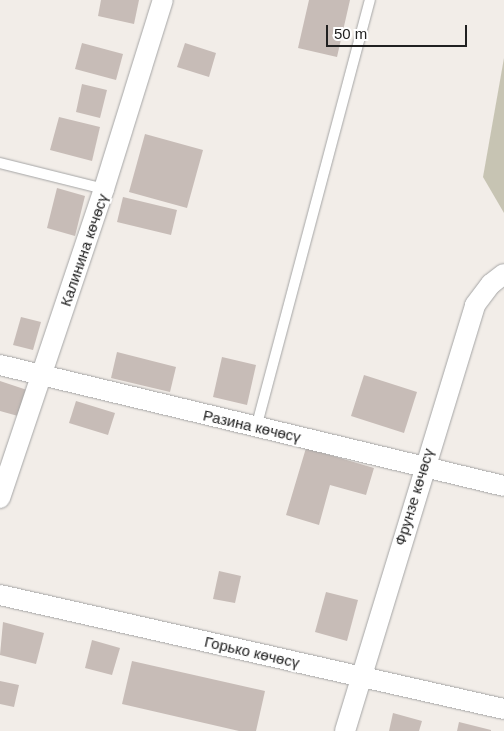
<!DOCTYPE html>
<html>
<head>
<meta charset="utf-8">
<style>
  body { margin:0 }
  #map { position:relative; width:504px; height:731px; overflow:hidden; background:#f2ede8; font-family:Helvetica,sans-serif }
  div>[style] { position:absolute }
  .construction>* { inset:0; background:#c7c4b3 }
  .building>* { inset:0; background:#c7bcb7 }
  .roads { filter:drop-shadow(0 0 1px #a5a5a5) drop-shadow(0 0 1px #a5a5a5) }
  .service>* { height:10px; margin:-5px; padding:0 5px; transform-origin:5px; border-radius:5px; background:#fff }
  .minor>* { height:20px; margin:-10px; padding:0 10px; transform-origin:10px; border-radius:10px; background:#fff }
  span { translate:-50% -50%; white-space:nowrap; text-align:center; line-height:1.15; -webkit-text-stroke:4px #fff; paint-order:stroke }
  .street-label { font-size:15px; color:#212121 }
  .scale { position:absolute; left:326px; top:25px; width:141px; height:22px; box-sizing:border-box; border:2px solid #212121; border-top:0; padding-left:6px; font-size:15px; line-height:18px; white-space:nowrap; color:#212121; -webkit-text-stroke:4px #fff; paint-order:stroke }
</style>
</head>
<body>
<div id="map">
  <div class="construction">
    <i style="clip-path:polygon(504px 58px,504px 213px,483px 177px)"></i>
  </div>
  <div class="building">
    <i style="clip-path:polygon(101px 0,139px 0,134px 24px,98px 16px)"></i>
    <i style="clip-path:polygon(309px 0,350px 0,337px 57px,298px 48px)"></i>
    <i style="clip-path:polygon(82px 43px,123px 54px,116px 80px,75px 69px)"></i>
    <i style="clip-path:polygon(185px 43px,216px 53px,209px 77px,177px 67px)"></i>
    <i style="clip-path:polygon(82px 84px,107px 90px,100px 118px,76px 112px)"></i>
    <i style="clip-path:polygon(59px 117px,100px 127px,92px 161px,50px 150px)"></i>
    <i style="clip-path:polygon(145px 134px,203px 150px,187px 208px,129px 192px)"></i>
    <i style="clip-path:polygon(57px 188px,85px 196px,75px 236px,47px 228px)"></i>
    <i style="clip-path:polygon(123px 197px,177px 210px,171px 235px,117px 222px)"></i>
    <i style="clip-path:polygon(21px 317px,41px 322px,33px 350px,13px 345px)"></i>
    <i style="clip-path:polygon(117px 352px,176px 367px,170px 392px,111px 378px)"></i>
    <i style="clip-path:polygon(222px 357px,256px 365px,247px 405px,213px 397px)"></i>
    <i style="clip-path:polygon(364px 375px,417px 392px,404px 433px,351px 416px)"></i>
    <i style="clip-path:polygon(0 381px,27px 390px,18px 416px,0 411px)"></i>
    <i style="clip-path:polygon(76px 401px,115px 413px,108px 435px,69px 423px)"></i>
    <i style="clip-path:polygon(306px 448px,374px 468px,366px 495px,330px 485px,319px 525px,286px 515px)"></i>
    <i style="clip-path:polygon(219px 571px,241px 576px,235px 603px,213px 599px)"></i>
    <i style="clip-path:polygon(326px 592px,358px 600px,347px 641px,315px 632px)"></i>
    <i style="clip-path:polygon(3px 622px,44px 633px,36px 664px,0 655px)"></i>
    <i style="clip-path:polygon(92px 640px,120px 648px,112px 675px,85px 668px)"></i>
    <i style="clip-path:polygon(132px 661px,265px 691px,256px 731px,239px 731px,122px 704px)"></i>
    <i style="clip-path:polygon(0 681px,19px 685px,14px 707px,0 704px)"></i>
    <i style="clip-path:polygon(393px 713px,422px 721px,419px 731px,389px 731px)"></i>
    <i style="clip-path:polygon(459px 722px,491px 730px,491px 731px,457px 731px)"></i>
  </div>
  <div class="roads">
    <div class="service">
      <i style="left:0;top:163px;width:107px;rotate:14deg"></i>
      <i style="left:256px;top:428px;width:443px;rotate:-75.1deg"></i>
    </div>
    <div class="minor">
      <i style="left:0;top:365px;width:518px;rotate:13.5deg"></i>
      <i style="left:0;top:498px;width:326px;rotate:-71.4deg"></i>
      <i style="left:104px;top:189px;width:198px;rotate:-72.7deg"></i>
      <i style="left:0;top:595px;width:517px;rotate:12.75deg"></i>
      <i style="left:345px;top:731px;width:445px;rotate:-73deg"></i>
      <i style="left:475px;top:305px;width:26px;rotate:-53deg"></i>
      <i style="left:491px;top:284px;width:16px;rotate:-38deg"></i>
    </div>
  </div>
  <div class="street-label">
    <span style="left:84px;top:250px;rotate:-71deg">Калинина көчөсү</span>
    <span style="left:252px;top:426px;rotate:13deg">Разина көчөсү</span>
    <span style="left:414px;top:497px;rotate:-73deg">Фрунзе көчөсү</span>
    <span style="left:252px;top:652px;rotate:13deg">Горько көчөсү</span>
  </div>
  <div class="scale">50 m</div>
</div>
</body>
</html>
